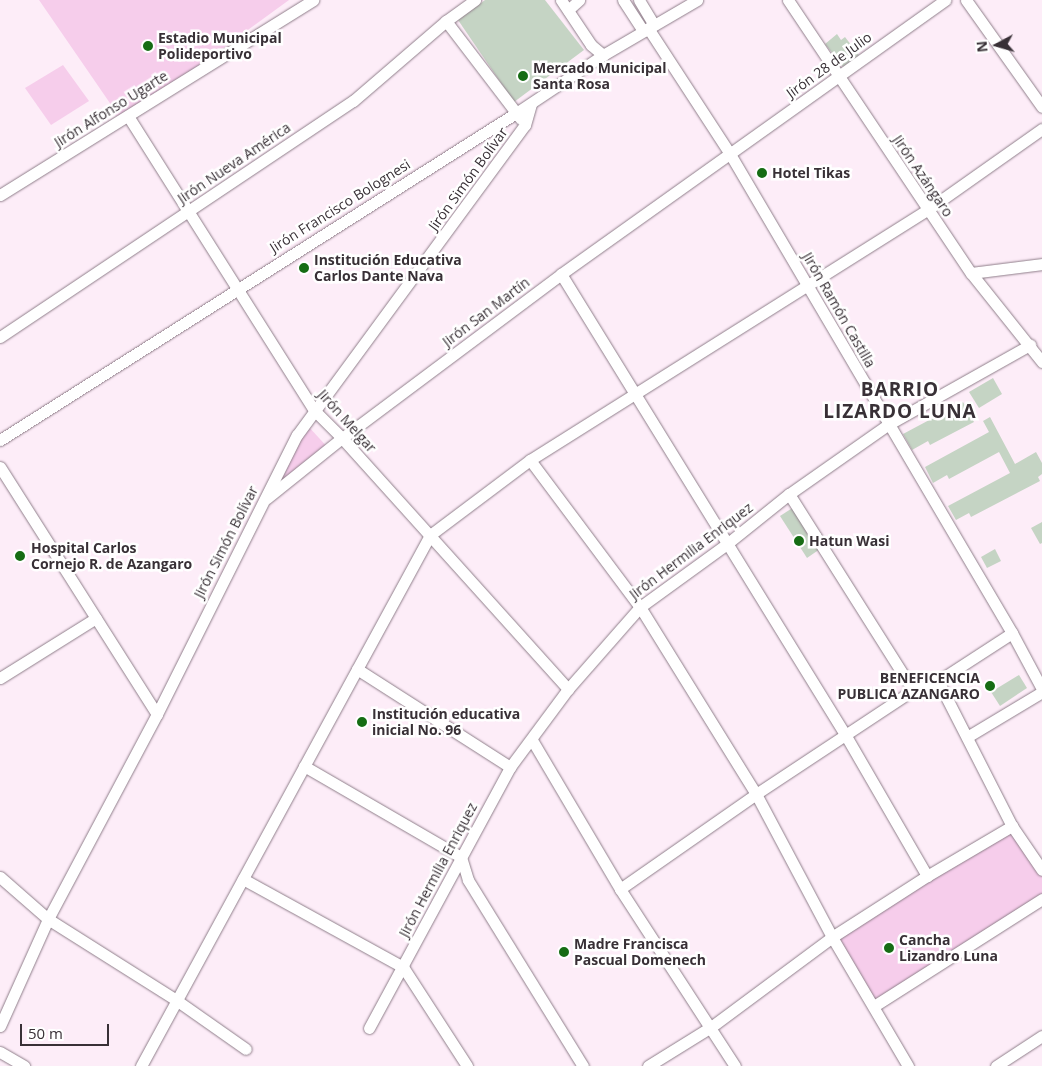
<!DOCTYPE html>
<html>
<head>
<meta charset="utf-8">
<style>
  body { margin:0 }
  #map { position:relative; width:1042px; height:1066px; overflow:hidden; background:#fdedf8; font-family:"Open Sans",sans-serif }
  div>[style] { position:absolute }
  .green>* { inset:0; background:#f6cdeb }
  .building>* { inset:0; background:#c5d4c4 }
  .roads { filter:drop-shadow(0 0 1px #8f7e8a) drop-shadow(0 0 1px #8f7e8a) }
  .minor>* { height:11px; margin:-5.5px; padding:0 5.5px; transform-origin:5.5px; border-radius:5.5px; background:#fff }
  .dots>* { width:14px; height:14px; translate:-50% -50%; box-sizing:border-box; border:2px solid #fff; border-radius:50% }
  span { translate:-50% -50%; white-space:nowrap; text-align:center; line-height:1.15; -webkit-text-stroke:5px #fff; paint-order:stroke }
  .poi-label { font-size:14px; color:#383036; font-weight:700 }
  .left { translate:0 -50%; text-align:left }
  .right { translate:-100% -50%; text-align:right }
  .street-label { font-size:14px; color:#383036 }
  .district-label { font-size:19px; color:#383036; font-weight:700; letter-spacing:1px }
  .north { position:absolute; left:972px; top:20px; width:50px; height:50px; -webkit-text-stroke:4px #fff; paint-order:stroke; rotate:264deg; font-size:14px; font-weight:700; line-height:20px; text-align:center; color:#383036 }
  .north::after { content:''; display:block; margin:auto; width:18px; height:22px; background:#383036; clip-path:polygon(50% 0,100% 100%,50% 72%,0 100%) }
  .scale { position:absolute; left:20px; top:1024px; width:89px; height:22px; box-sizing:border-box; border:2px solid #383036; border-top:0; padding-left:6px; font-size:15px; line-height:18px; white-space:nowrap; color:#383036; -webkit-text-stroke:4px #fff; paint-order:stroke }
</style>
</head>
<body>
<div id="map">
  <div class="green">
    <i style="clip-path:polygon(39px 0,289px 0,204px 62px,121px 115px,115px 116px,116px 108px,114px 109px)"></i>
    <i style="clip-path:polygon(63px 65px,89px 101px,51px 125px,25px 88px)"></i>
    <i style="clip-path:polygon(308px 426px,330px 450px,270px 494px)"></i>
    <i style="clip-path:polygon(1012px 826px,1042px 875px,1042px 899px,876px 1001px,832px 937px)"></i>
  </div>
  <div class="building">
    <i style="clip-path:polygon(485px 0,545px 0,584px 50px,514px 102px,458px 20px)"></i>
    <i style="clip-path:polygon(837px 34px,841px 40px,845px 37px,859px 55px,843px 67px,825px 44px)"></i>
    <i style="clip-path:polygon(993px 378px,1002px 394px,979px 408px,969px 392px)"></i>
    <i style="clip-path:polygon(963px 402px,974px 422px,930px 445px,928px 441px,912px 450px,903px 434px)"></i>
    <i style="clip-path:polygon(990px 417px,1015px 464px,1036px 452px,1042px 463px,1042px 474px,1038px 477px,1040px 481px,971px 517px,969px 513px,956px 520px,948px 506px,1010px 473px,999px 452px,949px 479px,947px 475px,933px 483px,925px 467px,989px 432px,983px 421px)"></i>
    <i style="clip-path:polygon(794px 507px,820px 549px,807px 558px,780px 516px)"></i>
    <i style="clip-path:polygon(1042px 522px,1042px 543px,1040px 544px,1031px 528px)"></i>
    <i style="clip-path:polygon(995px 549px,1001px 561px,987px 568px,981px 557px)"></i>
    <i style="clip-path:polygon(1019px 675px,1027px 688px,1000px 706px,991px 692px)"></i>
  </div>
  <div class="roads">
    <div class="minor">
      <i style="left:561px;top:0;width:54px;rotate:56.3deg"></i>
      <i style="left:591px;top:45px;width:16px;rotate:40deg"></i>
      <i style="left:623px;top:0;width:37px;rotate:57deg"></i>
      <i style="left:639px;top:0;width:29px;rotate:59deg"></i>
      <i style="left:788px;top:0;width:329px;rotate:56.2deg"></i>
      <i style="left:971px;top:273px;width:114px;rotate:51.4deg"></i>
      <i style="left:966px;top:0;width:131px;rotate:54.6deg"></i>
      <i style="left:568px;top:10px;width:15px;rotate:-42deg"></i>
      <i style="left:446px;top:21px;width:123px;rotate:52.6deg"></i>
      <i style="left:648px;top:28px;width:150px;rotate:56.9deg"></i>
      <i style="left:730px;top:154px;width:556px;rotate:59.51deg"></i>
      <i style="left:1012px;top:633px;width:64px;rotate:61.8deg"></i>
      <i style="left:128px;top:116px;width:348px;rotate:57.7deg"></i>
      <i style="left:314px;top:410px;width:40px;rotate:45deg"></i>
      <i style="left:342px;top:438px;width:338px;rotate:48deg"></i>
      <i style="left:0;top:195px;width:369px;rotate:-31.9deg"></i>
      <i style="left:971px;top:273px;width:72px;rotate:-7.2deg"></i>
      <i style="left:561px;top:274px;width:543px;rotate:58.33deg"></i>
      <i style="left:846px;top:736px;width:162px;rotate:59.9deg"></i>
      <i style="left:0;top:337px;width:425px;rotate:-33.8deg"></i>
      <i style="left:353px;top:101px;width:123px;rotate:-40.7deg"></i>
      <i style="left:446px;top:21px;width:36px;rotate:-36deg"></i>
      <i style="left:0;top:440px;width:611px;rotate:-32.36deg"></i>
      <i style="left:516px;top:113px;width:105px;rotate:-33.7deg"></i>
      <i style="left:603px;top:55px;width:109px;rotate:-30.3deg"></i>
      <i style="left:530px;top:460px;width:184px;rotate:53.2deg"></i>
      <i style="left:640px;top:607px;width:220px;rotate:58.2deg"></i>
      <i style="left:756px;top:794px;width:162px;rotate:62deg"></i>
      <i style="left:832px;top:937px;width:150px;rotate:59.5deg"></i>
      <i style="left:0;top:467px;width:293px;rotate:57.6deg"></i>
      <i style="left:789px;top:494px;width:232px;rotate:57.7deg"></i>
      <i style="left:267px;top:498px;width:96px;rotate:-38.7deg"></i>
      <i style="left:342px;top:438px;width:274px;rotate:-36.8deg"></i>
      <i style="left:561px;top:274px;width:472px;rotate:-35.5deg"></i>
      <i style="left:357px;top:669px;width:182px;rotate:32.6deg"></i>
      <i style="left:0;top:678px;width:113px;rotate:-32deg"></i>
      <i style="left:938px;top:681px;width:163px;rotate:63deg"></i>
      <i style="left:1012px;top:826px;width:53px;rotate:55.7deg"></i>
      <i style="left:967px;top:737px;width:87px;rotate:-31deg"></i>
      <i style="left:532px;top:740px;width:173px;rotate:59.4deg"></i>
      <i style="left:620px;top:889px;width:211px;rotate:57deg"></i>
      <i style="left:304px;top:766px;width:181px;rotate:30.1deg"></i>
      <i style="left:461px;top:857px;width:24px;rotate:73deg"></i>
      <i style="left:468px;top:880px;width:219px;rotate:58.3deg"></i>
      <i style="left:0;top:877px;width:64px;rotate:41.2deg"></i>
      <i style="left:48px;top:919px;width:151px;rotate:32.3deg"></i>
      <i style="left:176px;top:1000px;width:85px;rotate:35deg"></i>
      <i style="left:243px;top:879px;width:183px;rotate:28.8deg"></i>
      <i style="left:403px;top:967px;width:118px;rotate:57.1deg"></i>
      <i style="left:620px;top:889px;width:166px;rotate:-34.9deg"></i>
      <i style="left:756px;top:794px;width:188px;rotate:-33.5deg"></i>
      <i style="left:913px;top:690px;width:27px;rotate:-20deg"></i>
      <i style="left:938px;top:681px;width:88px;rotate:-33deg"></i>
      <i style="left:874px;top:1006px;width:199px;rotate:-32.5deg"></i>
      <i style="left:0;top:1026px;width:117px;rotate:-65.8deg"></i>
      <i style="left:48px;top:919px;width:232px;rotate:-62deg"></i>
      <i style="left:157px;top:714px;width:312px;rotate:-63.4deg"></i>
      <i style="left:297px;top:435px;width:385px;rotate:-53.7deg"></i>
      <i style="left:525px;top:125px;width:22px;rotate:-74deg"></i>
      <i style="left:369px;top:1028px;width:297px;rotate:-61.6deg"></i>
      <i style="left:510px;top:767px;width:97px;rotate:-53.4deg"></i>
      <i style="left:568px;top:689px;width:109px;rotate:-48.7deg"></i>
      <i style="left:640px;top:607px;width:109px;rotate:-36deg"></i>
      <i style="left:728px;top:543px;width:78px;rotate:-38.8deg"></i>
      <i style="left:789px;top:494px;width:122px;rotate:-35deg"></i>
      <i style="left:889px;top:424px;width:162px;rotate:-29.3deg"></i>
      <i style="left:0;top:1052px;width:28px;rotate:30deg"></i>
      <i style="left:141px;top:1066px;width:605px;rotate:-61.44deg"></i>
      <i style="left:430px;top:535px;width:125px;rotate:-36.9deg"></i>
      <i style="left:530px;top:460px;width:469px;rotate:-32.2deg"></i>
      <i style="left:927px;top:210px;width:141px;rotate:-35.2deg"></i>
      <i style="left:648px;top:1066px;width:74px;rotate:-31.8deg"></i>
      <i style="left:711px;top:1027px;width:151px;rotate:-36.6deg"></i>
      <i style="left:832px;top:937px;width:113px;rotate:-32.7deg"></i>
      <i style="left:927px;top:876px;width:99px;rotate:-30.5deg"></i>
      <i style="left:996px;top:1066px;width:55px;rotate:-33.1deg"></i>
    </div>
  </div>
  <div class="dots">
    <i style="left:148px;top:46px;background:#166c14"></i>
    <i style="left:523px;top:76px;background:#166c14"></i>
    <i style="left:762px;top:173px;background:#166c14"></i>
    <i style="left:304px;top:268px;background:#166c14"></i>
    <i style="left:799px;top:541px;background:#166c14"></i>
    <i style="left:20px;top:556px;background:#166c14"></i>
    <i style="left:990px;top:686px;background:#166c14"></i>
    <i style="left:362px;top:722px;background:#166c14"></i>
    <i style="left:889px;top:948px;background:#166c14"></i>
    <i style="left:564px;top:952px;background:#166c14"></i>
  </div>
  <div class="poi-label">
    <span class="left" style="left:158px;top:46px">Estadio Municipal<br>Polideportivo</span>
    <span class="left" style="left:533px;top:76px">Mercado Municipal<br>Santa Rosa</span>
    <span class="left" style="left:772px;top:173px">Hotel Tikas</span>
    <span class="left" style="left:314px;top:268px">Institución Educativa<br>Carlos Dante Nava</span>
    <span class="left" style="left:809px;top:541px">Hatun Wasi</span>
    <span class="left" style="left:31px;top:556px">Hospital Carlos<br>Cornejo R. de Azangaro</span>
    <span class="right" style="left:980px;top:686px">BENEFICENCIA<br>PUBLICA AZANGARO</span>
    <span class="left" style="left:372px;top:722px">Institución educativa<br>inicial No. 96</span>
    <span class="left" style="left:899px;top:948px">Cancha<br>Lizandro Luna</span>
    <span class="left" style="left:574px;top:952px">Madre Francisca<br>Pascual Domenech</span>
  </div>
  <div class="street-label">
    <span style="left:829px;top:65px;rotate:-36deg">Jirón 28 de Julio</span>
    <span style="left:111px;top:109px;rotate:-32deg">Jirón Alfonso Ugarte</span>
    <span style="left:234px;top:163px;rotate:-34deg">Jirón Nueva América</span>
    <span style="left:923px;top:176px;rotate:56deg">Jirón Azángaro</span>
    <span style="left:468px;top:179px;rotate:-54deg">Jirón Simón Bolívar</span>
    <span style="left:340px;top:206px;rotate:-32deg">Jirón Francisco Bolognesi</span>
    <span style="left:839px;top:310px;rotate:60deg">Jirón Ramón Castilla</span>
    <span style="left:486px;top:312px;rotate:-37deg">Jirón San Martín</span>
    <span style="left:347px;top:421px;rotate:48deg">Jirón Melgar</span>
    <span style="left:226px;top:542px;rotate:-63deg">Jirón Simón Bolívar</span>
    <span style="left:691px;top:551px;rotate:-37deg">Jirón Hermilia Enriquez</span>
    <span style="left:438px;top:870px;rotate:-62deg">Jirón Hermilia Enriquez</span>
  </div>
  <div class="district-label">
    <span style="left:900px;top:401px">BARRIO<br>LIZARDO LUNA</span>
  </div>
  <div class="north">N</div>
  <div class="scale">50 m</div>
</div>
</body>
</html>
